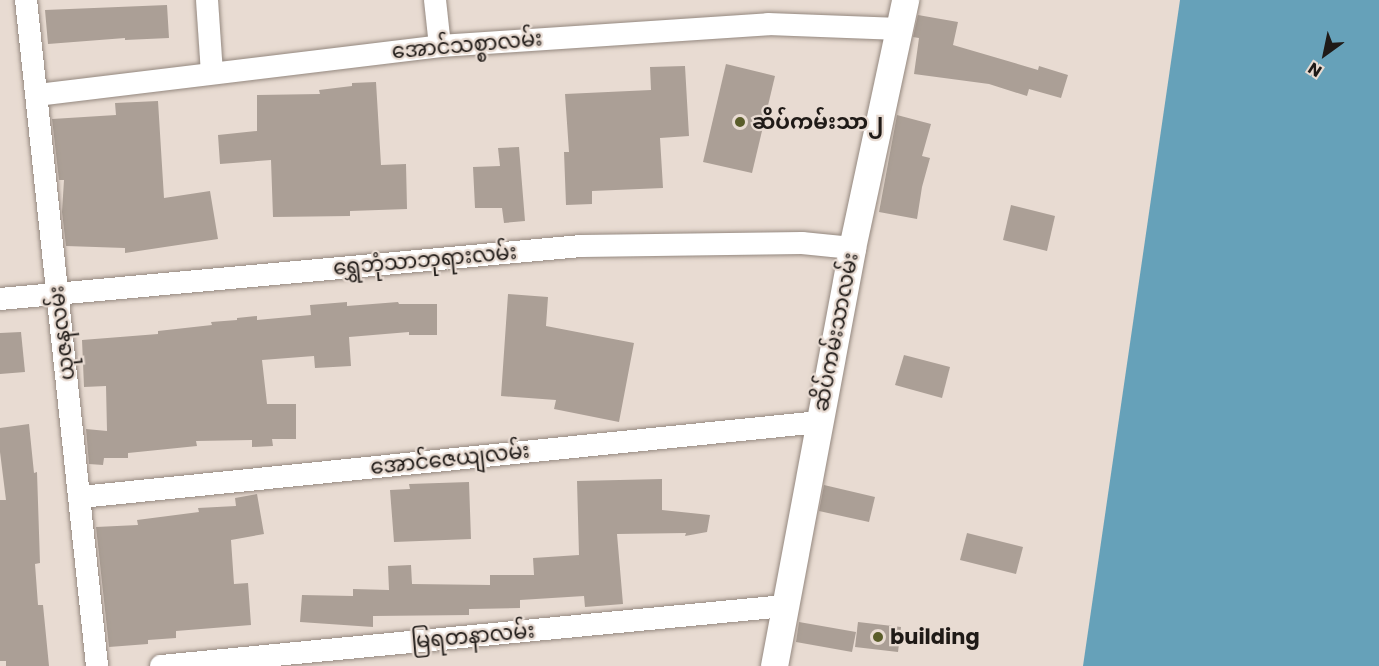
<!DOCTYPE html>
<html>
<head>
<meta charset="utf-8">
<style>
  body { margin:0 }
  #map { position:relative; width:1379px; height:666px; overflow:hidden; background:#e8dbd2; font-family:Poppins,"Noto Sans Myanmar",sans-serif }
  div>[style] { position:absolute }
  .water>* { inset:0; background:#66a1b9 }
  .building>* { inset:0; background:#ab9f96 }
  .roads { filter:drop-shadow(0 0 2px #94887f) drop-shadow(0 0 2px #94887f) }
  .minor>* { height:22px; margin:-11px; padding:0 11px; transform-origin:11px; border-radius:11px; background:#fff }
  .tertiary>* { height:27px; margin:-13.5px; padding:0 13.5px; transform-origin:13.5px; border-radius:13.5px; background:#fff }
  .dots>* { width:16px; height:16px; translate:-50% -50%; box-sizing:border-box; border:3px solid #e8dbd2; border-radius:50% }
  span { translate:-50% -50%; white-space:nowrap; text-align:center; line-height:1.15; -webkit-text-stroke:4.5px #e8dbd2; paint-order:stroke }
  .street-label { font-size:21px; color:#1f1a17 }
  .poi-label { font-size:21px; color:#1f1a17; font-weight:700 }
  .left { translate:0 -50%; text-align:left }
  .north { position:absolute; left:1295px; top:24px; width:60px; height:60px; -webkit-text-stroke:4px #e8dbd2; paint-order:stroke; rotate:213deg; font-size:16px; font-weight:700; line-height:24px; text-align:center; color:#1f1a17 }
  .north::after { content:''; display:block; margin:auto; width:21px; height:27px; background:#1f1a17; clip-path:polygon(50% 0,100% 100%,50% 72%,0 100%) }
</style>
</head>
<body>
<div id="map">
  <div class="water">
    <i style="clip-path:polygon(1180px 0,1379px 0,1379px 666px,1083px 666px)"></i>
  </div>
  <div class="building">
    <i style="clip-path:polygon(167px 5px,169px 38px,125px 40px,125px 38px,48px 44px,45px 10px)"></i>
    <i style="clip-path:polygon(918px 15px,958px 22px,953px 45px,1038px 70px,1039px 66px,1068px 75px,1061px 98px,1029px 89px,1027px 96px,989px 84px,914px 74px,919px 38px,913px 37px)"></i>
    <i style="clip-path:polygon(726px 64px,775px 76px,752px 173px,703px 162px)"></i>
    <i style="clip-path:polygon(685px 66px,689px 136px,660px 138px,663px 188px,592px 191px,592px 204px,566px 205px,564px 152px,569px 152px,565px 94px,651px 90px,650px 67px)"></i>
    <i style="clip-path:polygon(376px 82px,381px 165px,406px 164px,407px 209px,350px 211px,350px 216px,273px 217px,271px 160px,220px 164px,218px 135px,257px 131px,257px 95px,320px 94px,319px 90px,352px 86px,352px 83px)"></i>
    <i style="clip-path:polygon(158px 101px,164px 198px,210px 191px,218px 239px,125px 253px,125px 248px,66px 246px,62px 212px,64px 180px,59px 180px,52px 119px,116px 115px,115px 103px)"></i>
    <i style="clip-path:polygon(897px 115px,931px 124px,922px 156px,930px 158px,922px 187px,917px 219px,879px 212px)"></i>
    <i style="clip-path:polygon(519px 147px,525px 221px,504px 223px,502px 208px,475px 208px,473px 167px,500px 166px,498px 148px)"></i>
    <i style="clip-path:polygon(1011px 205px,1055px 216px,1047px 251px,1003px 240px)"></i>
    <i style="clip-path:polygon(508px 294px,548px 297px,546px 326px,634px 343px,619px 422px,554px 409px,556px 400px,501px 396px)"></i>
    <i style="clip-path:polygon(347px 302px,347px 306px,398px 302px,399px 304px,437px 304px,437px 335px,409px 335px,409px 332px,349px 337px,351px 366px,315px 368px,314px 356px,262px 360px,267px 404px,296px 404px,296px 439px,272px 439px,273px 446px,252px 447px,252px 440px,196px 441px,197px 446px,128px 453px,128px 458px,104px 458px,103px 465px,89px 464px,86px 429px,107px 431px,106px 386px,84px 387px,82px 340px,158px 334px,158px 331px,212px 325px,211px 322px,237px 320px,237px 318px,257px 316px,257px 320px,311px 315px,310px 305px)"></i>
    <i style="clip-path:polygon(21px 332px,25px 372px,0 374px,0 333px)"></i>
    <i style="clip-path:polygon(904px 355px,950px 367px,942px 398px,895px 385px)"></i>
    <i style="clip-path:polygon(29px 424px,34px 473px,37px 472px,40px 563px,35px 564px,38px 605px,43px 605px,49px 666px,6px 666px,6px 661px,0 661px,0 500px,6px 500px,0 452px,0 428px)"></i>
    <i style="clip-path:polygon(662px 479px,662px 510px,710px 515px,707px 532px,685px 536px,686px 533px,617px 534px,623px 604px,585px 607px,584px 596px,520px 600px,520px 608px,469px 609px,469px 615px,373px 616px,373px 627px,300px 622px,302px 595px,353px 596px,353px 589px,389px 590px,388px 566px,411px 565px,412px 584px,490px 585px,490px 575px,534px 575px,533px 558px,579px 555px,577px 481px)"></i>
    <i style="clip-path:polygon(469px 482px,471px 539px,394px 542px,390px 490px,410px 489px,409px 484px)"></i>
    <i style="clip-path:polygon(824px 485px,875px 497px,869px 522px,819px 511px)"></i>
    <i style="clip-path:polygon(257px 494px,264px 534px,231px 540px,234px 584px,248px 583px,251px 625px,176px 631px,176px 638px,148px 640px,148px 644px,109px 647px,96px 527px,138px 525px,137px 520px,199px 512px,198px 508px,236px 506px,235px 498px)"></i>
    <i style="clip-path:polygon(967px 533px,1023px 547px,1016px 574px,960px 560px)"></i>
    <i style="clip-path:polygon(799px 622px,856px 632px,852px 652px,796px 642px)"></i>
    <i style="clip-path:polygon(858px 622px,901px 627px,898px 652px,855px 647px)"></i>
  </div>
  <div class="roads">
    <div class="minor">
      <i style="left:26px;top:0;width:670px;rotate:83.91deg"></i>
      <i style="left:207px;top:0;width:73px;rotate:86.1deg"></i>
      <i style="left:435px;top:0;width:46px;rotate:83.8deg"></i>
      <i style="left:37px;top:95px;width:406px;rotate:-6.9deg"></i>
      <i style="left:440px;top:46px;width:329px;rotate:-3.8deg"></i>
      <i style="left:768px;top:24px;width:132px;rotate:2.2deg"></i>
      <i style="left:0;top:299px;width:583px;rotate:-5.21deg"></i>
      <i style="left:581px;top:246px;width:221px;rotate:-0.8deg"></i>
      <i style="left:802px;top:243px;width:50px;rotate:5.7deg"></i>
      <i style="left:81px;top:497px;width:742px;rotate:-5.8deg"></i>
      <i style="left:161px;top:666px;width:626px;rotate:-5.5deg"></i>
    </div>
    <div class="tertiary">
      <i style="left:774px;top:666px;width:425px;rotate:-79.4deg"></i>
      <i style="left:852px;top:248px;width:254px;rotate:-77.9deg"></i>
    </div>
  </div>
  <div class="dots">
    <i style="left:740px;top:122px;background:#5a5d2a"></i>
    <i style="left:878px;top:637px;background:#5a5d2a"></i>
  </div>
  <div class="street-label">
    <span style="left:467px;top:45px;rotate:-5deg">အောင်သစ္စာလမ်း</span>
    <span style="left:425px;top:260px;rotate:-5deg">ရွှေဘုံသာဘုရားလမ်း</span>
    <span style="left:836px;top:332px;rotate:-79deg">ဆိပ်ကမ်းသာလမ်း</span>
    <span style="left:62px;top:333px;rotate:-97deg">ယုဇနလမ်း</span>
    <span style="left:450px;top:459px;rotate:-6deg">အောင်ဇေယျလမ်း</span>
    <span style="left:473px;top:636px;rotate:-5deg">မြရတနာလမ်း</span>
  </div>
  <div class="poi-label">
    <span class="left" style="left:752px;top:122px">ဆိပ်ကမ်းသာ၂</span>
    <span class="left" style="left:890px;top:637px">building</span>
  </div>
  <div class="north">N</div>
</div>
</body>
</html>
